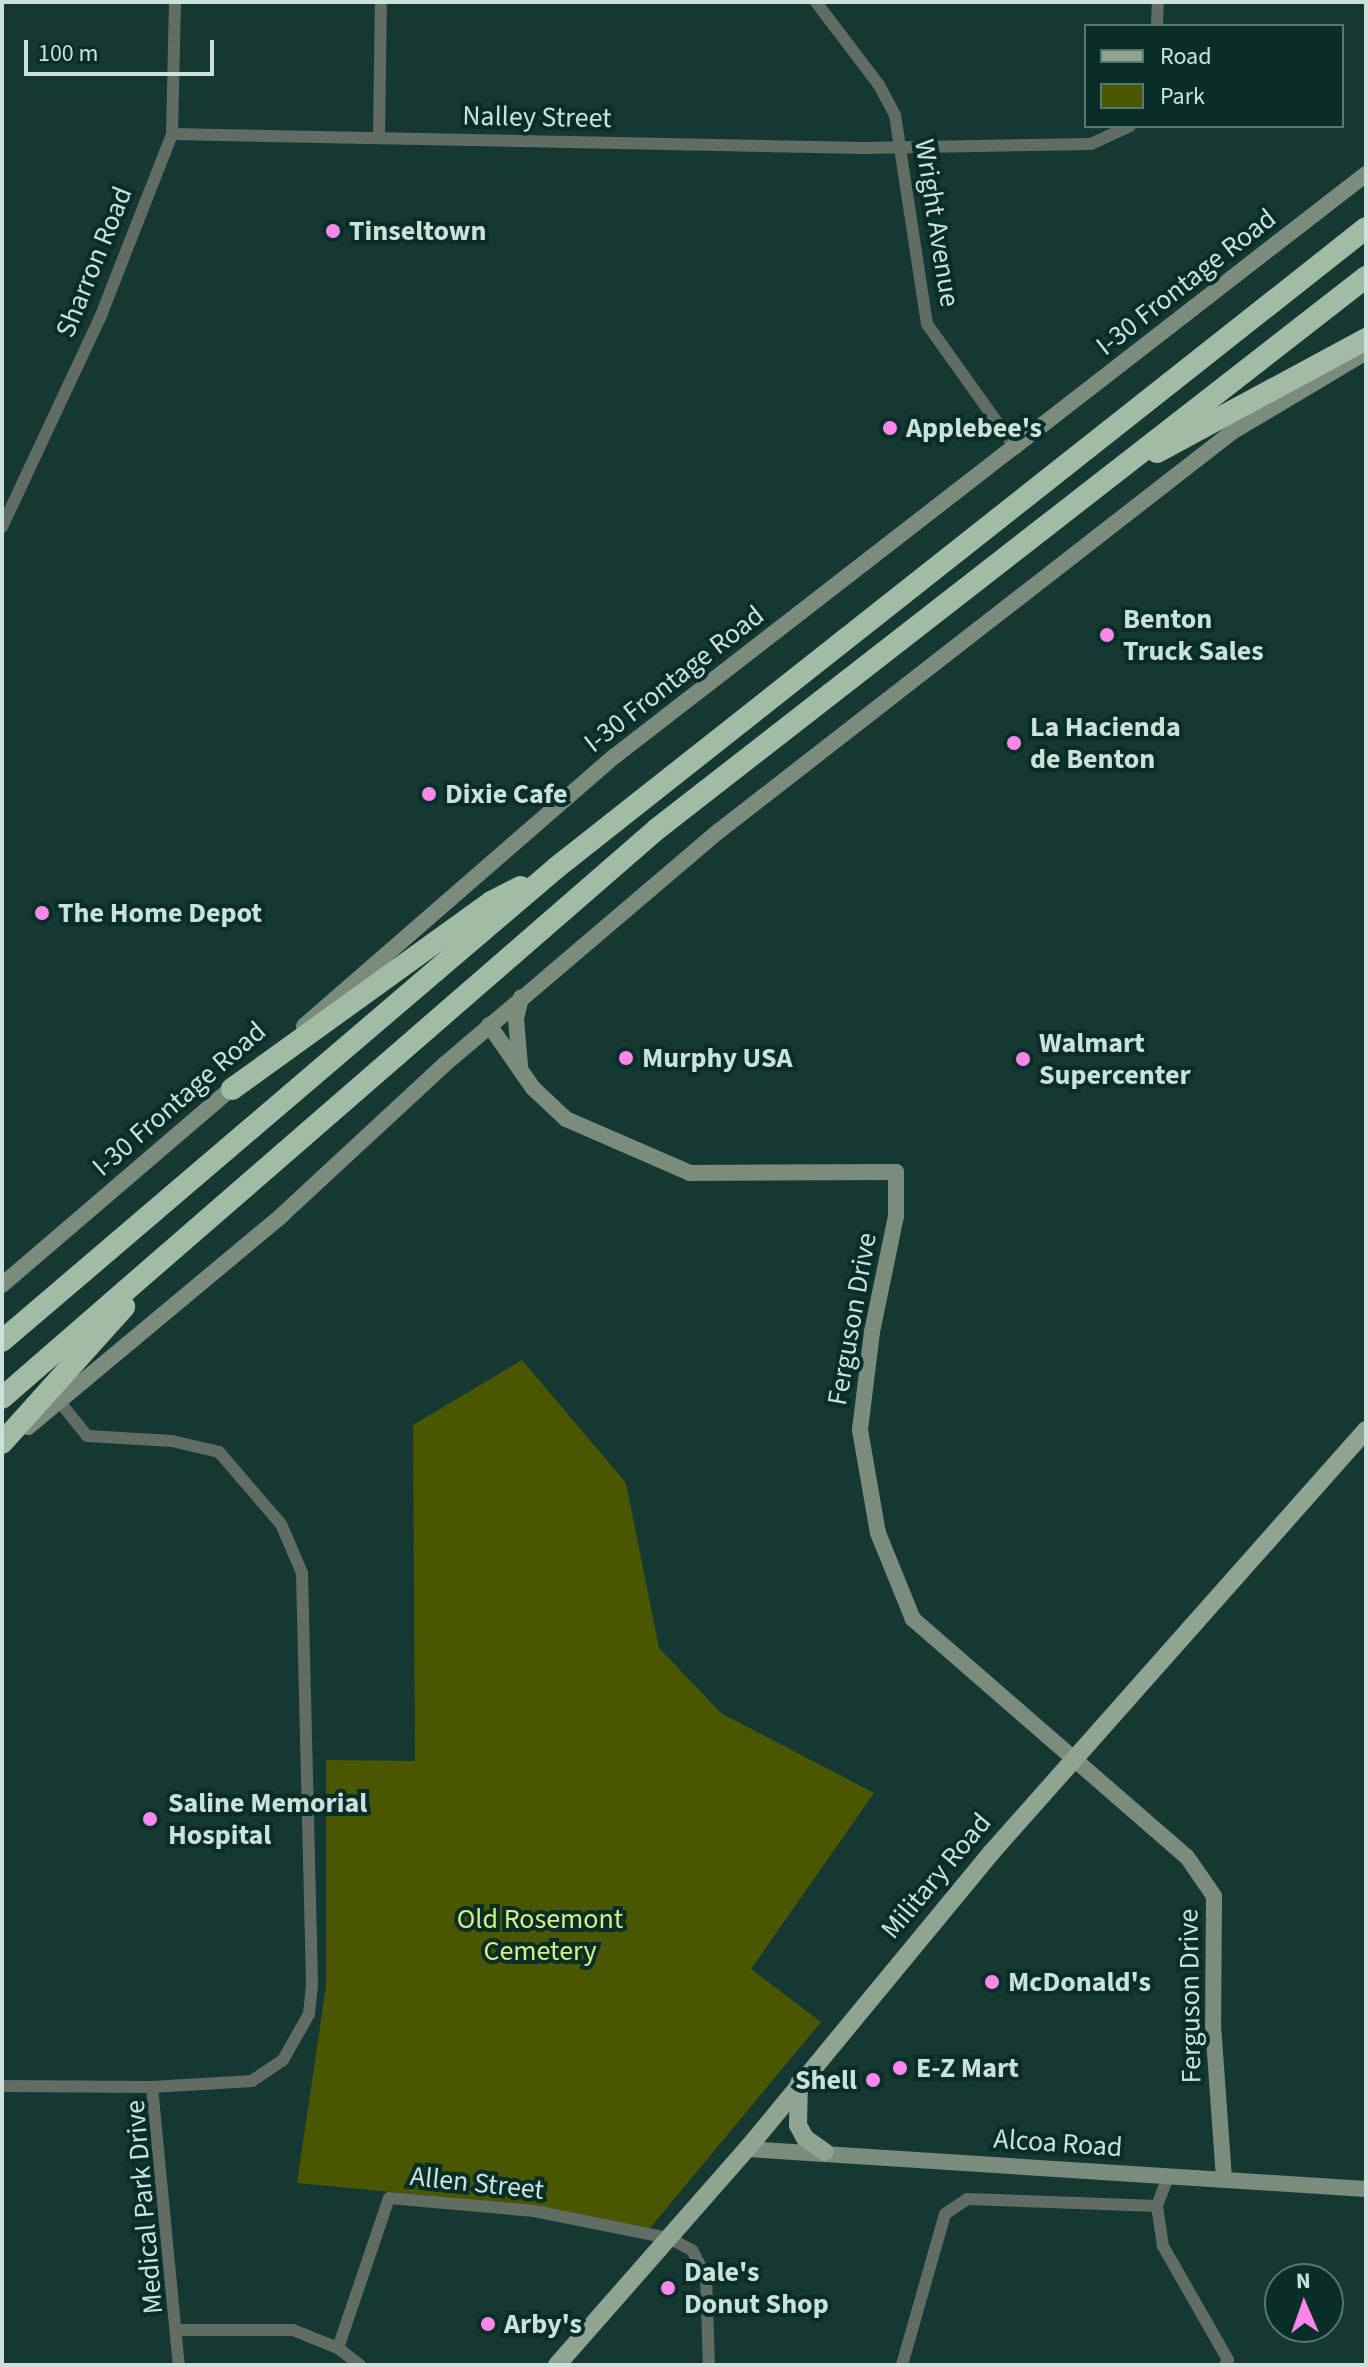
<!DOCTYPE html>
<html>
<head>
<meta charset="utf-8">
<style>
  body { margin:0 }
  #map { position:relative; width:1368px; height:2367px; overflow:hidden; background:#153932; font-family:"Source Sans 3",sans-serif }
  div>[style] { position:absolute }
  .green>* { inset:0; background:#4a5700 }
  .street>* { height:12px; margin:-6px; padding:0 6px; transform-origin:6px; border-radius:6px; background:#616c62 }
  .secondary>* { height:16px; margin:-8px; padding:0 8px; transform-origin:8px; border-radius:8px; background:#7b8c7d }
  .primary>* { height:18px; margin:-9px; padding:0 9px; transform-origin:9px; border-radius:9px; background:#8fa592 }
  .highway>* { height:22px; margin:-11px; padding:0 11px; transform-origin:11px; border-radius:11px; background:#a1bba4 }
  .dots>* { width:22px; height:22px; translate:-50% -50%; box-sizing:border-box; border:4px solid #092e28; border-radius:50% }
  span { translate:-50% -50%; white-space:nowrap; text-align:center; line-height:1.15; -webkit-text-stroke:8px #092e28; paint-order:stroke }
  .street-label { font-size:28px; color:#cde1dc }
  .poi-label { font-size:28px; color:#cde1dc; font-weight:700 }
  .left { translate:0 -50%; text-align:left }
  .right { translate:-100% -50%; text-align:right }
  .park-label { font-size:28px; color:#d8ef81 }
  .frame { position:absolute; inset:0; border:4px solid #cde1dc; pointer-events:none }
  .legend { position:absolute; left:1084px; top:24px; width:260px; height:104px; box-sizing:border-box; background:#092e28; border:2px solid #577670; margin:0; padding:10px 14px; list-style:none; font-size:24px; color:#cde1dc }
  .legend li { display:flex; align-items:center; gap:16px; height:40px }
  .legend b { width:40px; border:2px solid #577670 }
  .north { position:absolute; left:1264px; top:2263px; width:80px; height:80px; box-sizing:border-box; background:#092e28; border:2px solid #577670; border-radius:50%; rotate:358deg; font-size:22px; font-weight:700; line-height:32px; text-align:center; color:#cde1dc }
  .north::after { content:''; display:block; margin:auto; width:28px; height:36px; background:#f987e9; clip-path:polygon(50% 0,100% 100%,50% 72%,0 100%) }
  .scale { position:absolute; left:24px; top:40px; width:190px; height:36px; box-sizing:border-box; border:4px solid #cde1dc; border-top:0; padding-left:10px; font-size:24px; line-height:28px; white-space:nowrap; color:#cde1dc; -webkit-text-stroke:6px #092e28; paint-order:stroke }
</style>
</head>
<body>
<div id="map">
  <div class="green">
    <i style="clip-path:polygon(522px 1360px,626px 1483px,659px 1648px,721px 1713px,874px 1793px,751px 1969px,821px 2022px,650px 2228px,518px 2204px,297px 2183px,326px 1986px,326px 1760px,415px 1761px,413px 1425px)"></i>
  </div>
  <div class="street">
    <i style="left:816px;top:2px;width:104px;rotate:52.8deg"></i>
    <i style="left:879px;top:85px;width:34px;rotate:62deg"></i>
    <i style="left:895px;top:115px;width:211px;rotate:81.3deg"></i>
    <i style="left:927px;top:324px;width:153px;rotate:54.5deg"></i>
    <i style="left:1157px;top:26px;width:24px;rotate:-88deg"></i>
    <i style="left:172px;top:134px;width:692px;rotate:1.16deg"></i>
    <i style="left:864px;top:148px;width:227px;rotate:-1deg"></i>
    <i style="left:1091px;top:144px;width:43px;rotate:-24.8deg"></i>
    <i style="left:379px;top:137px;width:135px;rotate:-89.2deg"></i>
    <i style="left:2px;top:527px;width:231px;rotate:-64.9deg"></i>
    <i style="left:100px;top:318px;width:198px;rotate:-68.6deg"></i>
    <i style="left:172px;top:134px;width:132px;rotate:-88.7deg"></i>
    <i style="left:59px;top:1401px;width:45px;rotate:51.3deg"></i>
    <i style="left:87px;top:1436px;width:85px;rotate:3.4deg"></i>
    <i style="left:172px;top:1441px;width:48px;rotate:13.2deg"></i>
    <i style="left:219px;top:1452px;width:95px;rotate:49.3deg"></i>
    <i style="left:281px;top:1524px;width:53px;rotate:66.8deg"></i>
    <i style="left:302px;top:1573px;width:412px;rotate:88.6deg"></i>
    <i style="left:312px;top:1985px;width:29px;rotate:96deg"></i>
    <i style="left:309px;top:2014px;width:53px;rotate:119.5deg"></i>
    <i style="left:283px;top:2060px;width:37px;rotate:146deg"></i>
    <i style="left:252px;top:2081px;width:100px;rotate:176.6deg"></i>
    <i style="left:152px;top:2087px;width:279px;rotate:84.5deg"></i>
    <i style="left:2px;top:2086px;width:150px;rotate:0.4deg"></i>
    <i style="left:1168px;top:2177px;width:31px;rotate:111deg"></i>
    <i style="left:1157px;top:2206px;width:40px;rotate:81.5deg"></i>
    <i style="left:1163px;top:2246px;width:131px;rotate:60.3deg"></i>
    <i style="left:1228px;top:2360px;width:6px;rotate:121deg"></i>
    <i style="left:180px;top:2330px;width:113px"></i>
    <i style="left:293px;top:2330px;width:48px;rotate:21.8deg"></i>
    <i style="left:338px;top:2348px;width:28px;rotate:38deg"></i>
    <i style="left:338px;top:2348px;width:158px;rotate:-71.2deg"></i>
    <i style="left:389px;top:2198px;width:146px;rotate:5.1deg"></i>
    <i style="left:534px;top:2211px;width:138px;rotate:11.3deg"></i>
    <i style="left:669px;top:2238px;width:26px;rotate:28deg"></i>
    <i style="left:692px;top:2250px;width:30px;rotate:62deg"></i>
    <i style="left:706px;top:2276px;width:89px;rotate:88.1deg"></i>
    <i style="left:902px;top:2365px;width:157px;rotate:-74.1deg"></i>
    <i style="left:945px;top:2214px;width:27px;rotate:-34deg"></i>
    <i style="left:967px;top:2199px;width:190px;rotate:2.1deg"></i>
  </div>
  <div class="secondary">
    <i style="left:489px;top:1025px;width:77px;rotate:55.1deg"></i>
    <i style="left:533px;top:1088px;width:45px;rotate:43.2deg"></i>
    <i style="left:566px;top:1119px;width:135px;rotate:23.5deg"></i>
    <i style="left:690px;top:1173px;width:206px;rotate:-0.3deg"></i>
    <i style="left:896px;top:1172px;width:44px;rotate:90deg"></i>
    <i style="left:896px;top:1216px;width:118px;rotate:101.7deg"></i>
    <i style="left:872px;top:1332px;width:99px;rotate:97deg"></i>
    <i style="left:860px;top:1430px;width:105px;rotate:80.1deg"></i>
    <i style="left:878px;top:1533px;width:93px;rotate:67.9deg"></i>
    <i style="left:913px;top:1619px;width:363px;rotate:41deg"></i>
    <i style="left:1187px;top:1857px;width:47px;rotate:55.3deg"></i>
    <i style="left:1214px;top:1896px;width:129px;rotate:90.4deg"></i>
    <i style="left:1213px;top:2025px;width:155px;rotate:85.9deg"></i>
    <i style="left:304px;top:1026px;width:412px;rotate:-41deg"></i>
    <i style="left:615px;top:756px;width:950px;rotate:-37.77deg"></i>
    <i style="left:520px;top:1066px;width:47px;rotate:-94.9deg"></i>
    <i style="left:516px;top:1019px;width:22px;rotate:-77deg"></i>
    <i style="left:2px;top:1285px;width:311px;rotate:-40.6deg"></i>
    <i style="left:28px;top:1427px;width:331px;rotate:-39.8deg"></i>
    <i style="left:282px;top:1215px;width:222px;rotate:-42.8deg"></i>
    <i style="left:445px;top:1064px;width:360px;rotate:-40.4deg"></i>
    <i style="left:719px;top:831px;width:650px;rotate:-37.87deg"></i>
    <i style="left:1232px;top:432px;width:156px;rotate:-30.8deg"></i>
    <i style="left:747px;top:2149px;width:620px;rotate:3.7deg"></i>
  </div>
  <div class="primary">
    <i style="left:799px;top:2083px;width:42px;rotate:91.4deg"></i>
    <i style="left:798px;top:2125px;width:15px;rotate:62deg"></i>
    <i style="left:805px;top:2138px;width:24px;rotate:35deg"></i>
    <i style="left:557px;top:2365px;width:288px;rotate:-48.7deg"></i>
    <i style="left:747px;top:2149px;width:384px;rotate:-50.5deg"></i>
    <i style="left:991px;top:1853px;width:565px;rotate:-48.44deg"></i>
  </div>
  <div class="highway">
    <i style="left:1157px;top:452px;width:238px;rotate:-28.4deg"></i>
    <i style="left:232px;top:1089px;width:319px;rotate:-35.8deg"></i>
    <i style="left:491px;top:902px;width:33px;rotate:-27deg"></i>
    <i style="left:2px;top:1341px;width:728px;rotate:-40.49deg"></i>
    <i style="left:556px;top:868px;width:1032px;rotate:-38.31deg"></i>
    <i style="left:2px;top:1398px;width:868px;rotate:-40.98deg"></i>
    <i style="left:657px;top:829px;width:899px;rotate:-37.9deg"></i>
    <i style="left:2px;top:1443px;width:183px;rotate:-48.1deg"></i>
  </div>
  <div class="dots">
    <i style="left:333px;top:231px;background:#f987e9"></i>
    <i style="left:890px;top:428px;background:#f987e9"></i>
    <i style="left:1107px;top:635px;background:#f987e9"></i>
    <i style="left:1014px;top:743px;background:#f987e9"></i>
    <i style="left:429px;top:794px;background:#f987e9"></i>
    <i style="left:42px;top:913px;background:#f987e9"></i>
    <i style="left:626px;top:1058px;background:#f987e9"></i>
    <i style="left:1023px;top:1059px;background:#f987e9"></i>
    <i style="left:150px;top:1819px;background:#f987e9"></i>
    <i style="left:992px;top:1982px;background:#f987e9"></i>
    <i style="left:900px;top:2068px;background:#f987e9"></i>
    <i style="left:873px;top:2080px;background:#f987e9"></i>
    <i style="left:668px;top:2288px;background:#f987e9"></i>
    <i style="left:488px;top:2324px;background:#f987e9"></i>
  </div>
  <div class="street-label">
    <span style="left:537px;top:117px;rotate:1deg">Nalley Street</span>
    <span style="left:937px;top:223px;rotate:81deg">Wright Avenue</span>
    <span style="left:94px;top:262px;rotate:-68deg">Sharron Road</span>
    <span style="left:1186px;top:282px;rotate:-38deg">I-30 Frontage Road</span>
    <span style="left:674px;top:679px;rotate:-38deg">I-30 Frontage Road</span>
    <span style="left:179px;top:1099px;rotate:-41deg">I-30 Frontage Road</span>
    <span style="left:852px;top:1319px;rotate:-80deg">Ferguson Drive</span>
    <span style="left:936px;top:1876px;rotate:-50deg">Military Road</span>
    <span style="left:1190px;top:1996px;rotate:-91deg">Ferguson Drive</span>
    <span style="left:1058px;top:2143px;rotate:4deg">Alcoa Road</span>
    <span style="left:477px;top:2183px;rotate:6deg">Allen Street</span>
    <span style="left:144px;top:2207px;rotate:-95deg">Medical Park Drive</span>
  </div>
  <div class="poi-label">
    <span class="left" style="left:349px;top:231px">Tinseltown</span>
    <span class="left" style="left:906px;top:428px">Applebee's</span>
    <span class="left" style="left:1123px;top:635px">Benton<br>Truck Sales</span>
    <span class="left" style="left:1030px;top:743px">La Hacienda<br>de Benton</span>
    <span class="left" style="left:445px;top:794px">Dixie Cafe</span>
    <span class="left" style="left:58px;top:913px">The Home Depot</span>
    <span class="left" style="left:1039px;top:1059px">Walmart<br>Supercenter</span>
    <span class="left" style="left:642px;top:1058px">Murphy USA</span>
    <span class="left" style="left:168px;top:1819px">Saline Memorial<br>Hospital</span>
    <span class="left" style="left:1008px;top:1982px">McDonald's</span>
    <span class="left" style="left:916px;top:2068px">E-Z Mart</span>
    <span class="right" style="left:857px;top:2080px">Shell</span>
    <span class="left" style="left:684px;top:2288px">Dale's<br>Donut Shop</span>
    <span class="left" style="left:504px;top:2324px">Arby's</span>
  </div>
  <div class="park-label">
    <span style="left:540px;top:1935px">Old Rosemont<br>Cemetery</span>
  </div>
  <div class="frame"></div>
  <ul class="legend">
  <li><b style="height:10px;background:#8fa592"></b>Road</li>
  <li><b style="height:22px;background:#4a5700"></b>Park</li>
  </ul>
  <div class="north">N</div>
  <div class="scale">100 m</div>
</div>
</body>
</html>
